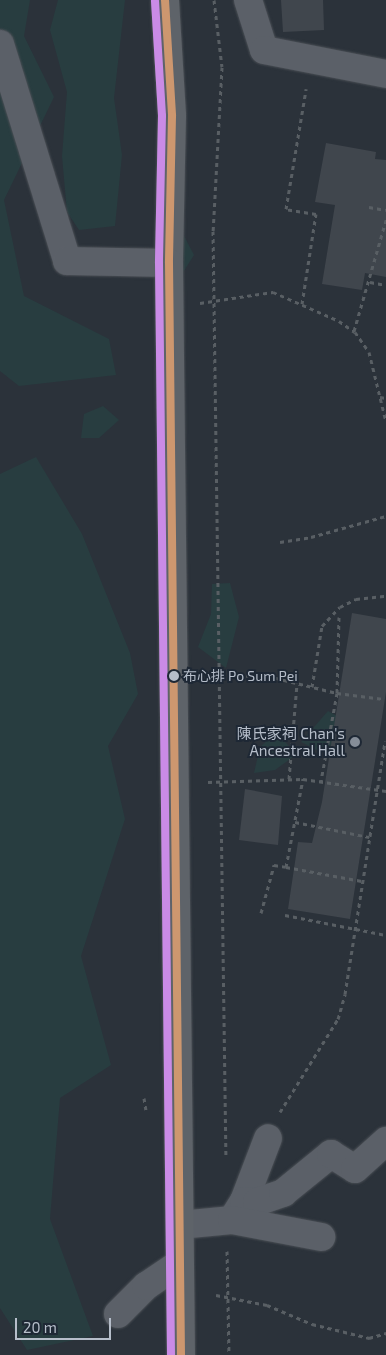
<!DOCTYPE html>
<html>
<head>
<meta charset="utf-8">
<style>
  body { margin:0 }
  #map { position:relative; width:386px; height:1355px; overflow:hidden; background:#2b323a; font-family:"Exo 2","Noto Sans TC",sans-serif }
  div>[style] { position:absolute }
  .green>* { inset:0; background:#283d40 }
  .building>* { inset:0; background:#40464d }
  .path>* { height:3px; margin-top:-1.5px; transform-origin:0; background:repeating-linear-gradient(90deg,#595f64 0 4px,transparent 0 8px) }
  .roads { filter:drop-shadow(0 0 1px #494e54) drop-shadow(0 0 1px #494e54) }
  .minor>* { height:28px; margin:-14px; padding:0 14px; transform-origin:14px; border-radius:14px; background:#5b6068 }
  .major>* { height:28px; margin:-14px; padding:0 14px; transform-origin:14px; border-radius:14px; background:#5e6369 }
  .bus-1>* { height:8px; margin:-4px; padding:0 4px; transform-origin:4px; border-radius:4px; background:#cd976f }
  .bus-2>* { height:8px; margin:-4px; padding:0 4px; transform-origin:4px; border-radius:4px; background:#ca8be6 }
  .dots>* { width:14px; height:14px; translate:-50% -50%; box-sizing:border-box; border:2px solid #1e2835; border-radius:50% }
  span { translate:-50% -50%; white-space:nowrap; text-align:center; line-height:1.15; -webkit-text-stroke:4px #1e2835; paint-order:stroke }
  .bus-label { font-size:14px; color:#b6beca }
  .left { translate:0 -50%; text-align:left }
  .poi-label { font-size:15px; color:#b6beca }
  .right { translate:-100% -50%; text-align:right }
  .scale { position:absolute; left:15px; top:1318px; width:96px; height:22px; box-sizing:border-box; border:2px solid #b6beca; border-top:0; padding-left:6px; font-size:15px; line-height:18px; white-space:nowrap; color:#b6beca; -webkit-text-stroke:4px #1e2835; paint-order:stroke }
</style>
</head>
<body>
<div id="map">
  <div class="green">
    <i style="clip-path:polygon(0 0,30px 0,24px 36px,54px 97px,4px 200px,24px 296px,109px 339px,116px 375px,19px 386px,0 371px)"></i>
    <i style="clip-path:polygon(58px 0,125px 0,114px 98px,122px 155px,115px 226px,79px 230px,67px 212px,62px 156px,67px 92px,50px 30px)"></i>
    <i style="clip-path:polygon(183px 234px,194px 255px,177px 282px,161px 239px)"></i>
    <i style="clip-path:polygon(103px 406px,119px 420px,99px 438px,81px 438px,84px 414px)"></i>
    <i style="clip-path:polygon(36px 457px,82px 534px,130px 653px,138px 694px,108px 746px,125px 819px,81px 956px,111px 1065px,60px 1098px,50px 1219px,93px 1336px,27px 1350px,0 1308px,0 474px)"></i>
    <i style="clip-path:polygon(230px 583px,239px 617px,226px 668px,198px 647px,211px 614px,212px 584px)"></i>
    <i style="clip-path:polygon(328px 711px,352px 724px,342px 742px,317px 750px,301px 742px)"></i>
    <i style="clip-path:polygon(276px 733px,297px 754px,275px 770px,254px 773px,260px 747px)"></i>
  </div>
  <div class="building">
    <i style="clip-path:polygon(281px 0,323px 0,324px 30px,283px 32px)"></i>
    <i style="clip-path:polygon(326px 143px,376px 152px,375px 159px,386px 160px,386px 277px,365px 273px,362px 290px,322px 284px,335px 205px,315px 202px)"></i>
    <i style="clip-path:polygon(352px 613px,386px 619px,386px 692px,350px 919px,288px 909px,298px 842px,312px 843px,322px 802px)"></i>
    <i style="clip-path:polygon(245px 789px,282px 796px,278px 845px,239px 840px)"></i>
  </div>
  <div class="path">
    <i style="left:214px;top:0;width:67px;rotate:83.2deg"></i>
    <i style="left:222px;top:67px;width:164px;rotate:93.1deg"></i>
    <i style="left:213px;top:231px;width:926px;rotate:89.2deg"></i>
    <i style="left:369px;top:207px;width:17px;rotate:10deg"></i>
    <i style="left:370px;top:282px;width:16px;rotate:11deg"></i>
    <i style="left:200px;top:303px;width:74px;rotate:-8.6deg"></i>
    <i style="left:273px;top:292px;width:72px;rotate:23.7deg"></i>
    <i style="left:339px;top:321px;width:19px;rotate:35deg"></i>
    <i style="left:355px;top:332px;width:24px;rotate:55deg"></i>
    <i style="left:369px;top:352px;width:72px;rotate:76.3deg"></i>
    <i style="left:302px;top:304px;width:91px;rotate:-81.2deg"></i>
    <i style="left:316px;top:214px;width:30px;rotate:-171deg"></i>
    <i style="left:286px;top:209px;width:122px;rotate:-80.5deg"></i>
    <i style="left:354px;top:331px;width:116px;rotate:-73.9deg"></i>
    <i style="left:380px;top:397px;width:6px;rotate:9deg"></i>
    <i style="left:280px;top:542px;width:31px;rotate:-9deg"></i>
    <i style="left:311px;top:537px;width:78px;rotate:-15.6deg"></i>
    <i style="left:339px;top:617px;width:76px;rotate:91.5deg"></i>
    <i style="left:337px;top:693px;width:47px;rotate:7.3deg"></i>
    <i style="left:206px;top:680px;width:54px;rotate:-6.3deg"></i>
    <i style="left:260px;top:674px;width:79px;rotate:13.9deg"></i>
    <i style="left:337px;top:693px;width:89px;rotate:100.3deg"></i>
    <i style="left:312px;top:687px;width:62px;rotate:-80.7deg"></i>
    <i style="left:322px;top:626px;width:26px;rotate:-47deg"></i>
    <i style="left:340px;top:607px;width:18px;rotate:-27deg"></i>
    <i style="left:356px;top:599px;width:30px;rotate:-6deg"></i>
    <i style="left:289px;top:779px;width:96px;rotate:-85.2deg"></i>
    <i style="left:208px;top:782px;width:95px;rotate:-1.8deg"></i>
    <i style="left:303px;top:779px;width:84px;rotate:8.2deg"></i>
    <i style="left:295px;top:822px;width:76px;rotate:11.5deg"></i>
    <i style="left:286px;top:867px;width:77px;rotate:10.4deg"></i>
    <i style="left:261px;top:913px;width:50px;rotate:-74.8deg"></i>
    <i style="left:274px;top:865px;width:12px;rotate:9deg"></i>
    <i style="left:286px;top:867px;width:90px;rotate:-79.1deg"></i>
    <i style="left:285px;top:915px;width:103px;rotate:11.2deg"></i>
    <i style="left:144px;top:1098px;width:12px;rotate:81deg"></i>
    <i style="left:280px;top:1112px;width:110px;rotate:-58.1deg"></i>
    <i style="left:338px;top:1019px;width:26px;rotate:-74deg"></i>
    <i style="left:345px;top:994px;width:256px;rotate:-81deg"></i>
    <i style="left:227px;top:1251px;width:104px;rotate:88.9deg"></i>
    <i style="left:216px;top:1295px;width:52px;rotate:11.1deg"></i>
    <i style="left:267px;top:1305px;width:49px;rotate:22.9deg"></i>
    <i style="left:312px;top:1324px;width:59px;rotate:13.8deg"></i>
    <i style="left:369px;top:1338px;width:18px;rotate:-16deg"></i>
  </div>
  <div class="roads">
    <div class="minor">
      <i style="left:248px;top:0;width:52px;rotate:72.3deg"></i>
      <i style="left:264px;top:50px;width:124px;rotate:11.1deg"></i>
      <i style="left:0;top:44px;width:227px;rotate:72.8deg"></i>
      <i style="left:67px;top:261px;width:102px;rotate:1.1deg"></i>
      <i style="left:244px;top:1201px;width:67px;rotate:-69.1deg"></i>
      <i style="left:232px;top:1220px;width:22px;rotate:-58deg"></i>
      <i style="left:244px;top:1201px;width:13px;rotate:4deg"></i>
      <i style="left:257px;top:1202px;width:28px;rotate:-19deg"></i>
      <i style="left:283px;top:1193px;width:62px;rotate:-39.1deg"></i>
      <i style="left:331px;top:1154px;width:28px;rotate:32deg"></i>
      <i style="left:355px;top:1169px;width:42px;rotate:-42.1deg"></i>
      <i style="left:180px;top:1225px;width:52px;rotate:-5.5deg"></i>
      <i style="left:232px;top:1220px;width:91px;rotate:10.8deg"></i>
      <i style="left:118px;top:1314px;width:40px;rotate:-45deg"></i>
      <i style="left:146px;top:1286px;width:41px;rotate:-34.1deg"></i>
    </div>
    <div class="major">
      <i style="left:165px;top:0;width:116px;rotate:86.5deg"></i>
      <i style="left:172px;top:116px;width:147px;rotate:91.2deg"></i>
      <i style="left:169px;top:263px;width:1092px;rotate:89.37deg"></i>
    </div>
  </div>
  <div class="bus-1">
    <i style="left:165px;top:0;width:116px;rotate:86.5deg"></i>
    <i style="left:172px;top:116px;width:147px;rotate:91.2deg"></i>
    <i style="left:169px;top:263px;width:1092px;rotate:89.37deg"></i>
  </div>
  <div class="bus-2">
    <i style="left:155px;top:1px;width:115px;rotate:86.5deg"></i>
    <i style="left:162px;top:116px;width:147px;rotate:91.2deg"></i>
    <i style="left:159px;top:263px;width:1092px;rotate:89.37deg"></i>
  </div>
  <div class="dots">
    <i style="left:174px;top:676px;background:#b6beca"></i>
    <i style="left:355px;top:742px;background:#858d98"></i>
  </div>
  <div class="bus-label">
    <span class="left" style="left:183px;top:676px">布心排 Po Sum Pei</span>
  </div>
  <div class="poi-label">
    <span class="right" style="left:345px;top:742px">陳氏家祠 Chan's<br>Ancestral Hall</span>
  </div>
  <div class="scale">20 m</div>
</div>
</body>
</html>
